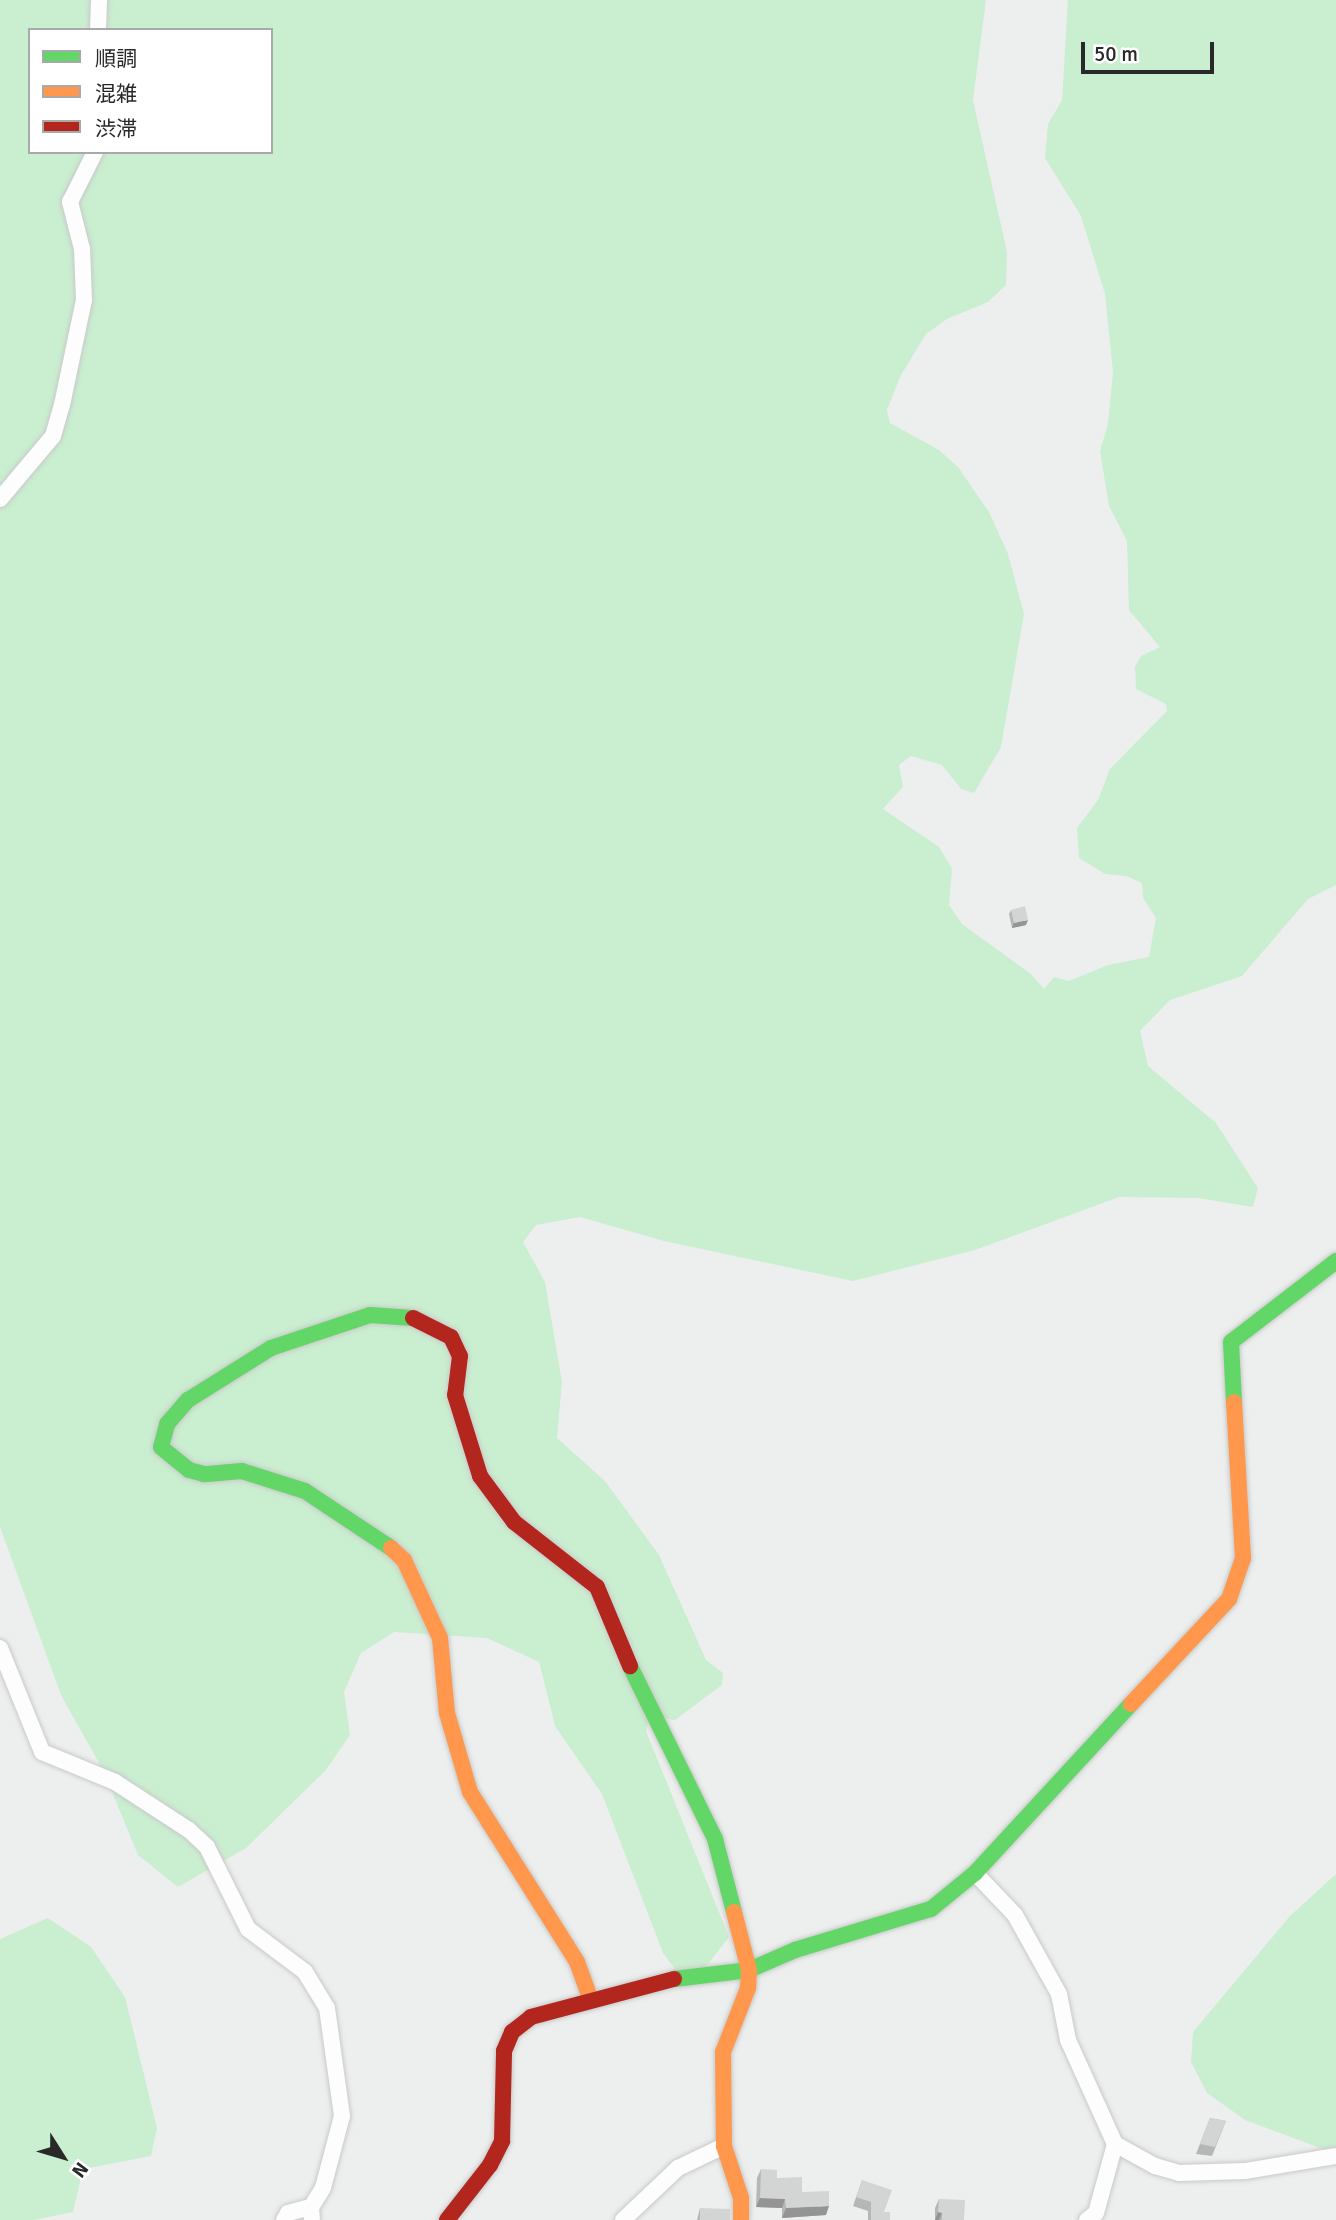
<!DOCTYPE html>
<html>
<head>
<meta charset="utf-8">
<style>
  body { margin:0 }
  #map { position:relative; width:1336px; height:2220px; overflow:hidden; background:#edefee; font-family:Signika,"Noto Sans JP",sans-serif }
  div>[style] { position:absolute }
  .green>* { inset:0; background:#caeed0 }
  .roads { filter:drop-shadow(0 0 2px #c8cac9) drop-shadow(0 0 2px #c8cac9) }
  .street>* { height:16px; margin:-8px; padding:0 8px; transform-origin:8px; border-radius:8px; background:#fcfdfc }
  .fast>* { height:16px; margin:-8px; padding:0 8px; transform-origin:8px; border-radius:8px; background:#63d668 }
  .slow>* { height:16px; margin:-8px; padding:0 8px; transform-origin:8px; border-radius:8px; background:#ff974d }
  .jam>* { height:16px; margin:-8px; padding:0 8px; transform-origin:8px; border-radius:8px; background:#b3261e }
  .wall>* { inset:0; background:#b5b6b6 }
  .shaded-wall>* { inset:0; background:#949494 }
  .building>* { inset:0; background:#d3d4d4 }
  span { translate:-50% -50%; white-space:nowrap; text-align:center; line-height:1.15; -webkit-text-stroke:7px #fff; paint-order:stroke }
  .legend { position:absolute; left:28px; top:28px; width:245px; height:126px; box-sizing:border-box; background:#fff; border:2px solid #a9a9a9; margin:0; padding:9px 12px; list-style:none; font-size:21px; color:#282928 }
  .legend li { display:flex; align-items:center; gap:14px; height:35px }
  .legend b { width:35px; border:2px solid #a9a9a9 }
  .north { position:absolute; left:28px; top:2122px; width:70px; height:70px; -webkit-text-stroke:5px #fff; paint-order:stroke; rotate:127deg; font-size:19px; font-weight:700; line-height:28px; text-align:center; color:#282928 }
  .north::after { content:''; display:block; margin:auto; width:24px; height:32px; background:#282928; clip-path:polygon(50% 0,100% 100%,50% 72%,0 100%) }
  .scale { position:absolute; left:1081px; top:42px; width:133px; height:32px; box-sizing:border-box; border:4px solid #282928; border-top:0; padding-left:9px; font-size:21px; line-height:24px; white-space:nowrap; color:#282928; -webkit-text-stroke:5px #fff; paint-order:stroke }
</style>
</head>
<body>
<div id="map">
  <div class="green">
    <i style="clip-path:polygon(evenodd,0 0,986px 0,973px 100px,1007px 252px,1006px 285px,988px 302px,947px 319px,926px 334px,901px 375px,887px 410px,890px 423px,939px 450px,958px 467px,989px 512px,1008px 554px,1024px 614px,1001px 747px,974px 793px,961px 789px,942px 765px,911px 756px,899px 765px,903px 787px,883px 809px,939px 847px,952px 869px,949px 905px,962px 924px,1031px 974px,1044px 989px,1054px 977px,1069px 981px,1108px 965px,1149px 957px,1156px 918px,1143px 898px,1142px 883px,1126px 876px,1105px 874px,1079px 858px,1077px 828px,1098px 800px,1110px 769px,1167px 711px,1166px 704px,1136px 689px,1135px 667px,1141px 656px,1160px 647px,1129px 610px,1127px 541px,1109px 506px,1100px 451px,1108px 424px,1113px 372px,1105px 294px,1081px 216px,1045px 158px,1048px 124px,1062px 100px,1068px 0,1336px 0,1336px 885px,1308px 899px,1242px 976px,1170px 1000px,1140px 1031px,1148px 1066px,1216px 1123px,1258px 1188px,1253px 1207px,1198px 1198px,1119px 1197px,975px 1250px,853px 1281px,664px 1241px,580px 1217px,536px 1225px,523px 1242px,545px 1282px,562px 1382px,557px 1438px,605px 1481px,659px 1555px,706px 1660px,723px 1673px,722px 1685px,675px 1720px,651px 1716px,646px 1731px,729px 1937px,702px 1972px,680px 1976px,663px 1953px,602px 1794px,555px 1726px,539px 1662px,487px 1638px,394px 1632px,361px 1653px,344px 1692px,350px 1735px,326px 1770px,246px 1848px,178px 1887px,138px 1855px,103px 1770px,61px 1695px,0 1527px,0 0,30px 30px,271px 30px,271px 152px,30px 152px,30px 30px)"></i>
    <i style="clip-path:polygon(1336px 1874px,1336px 2154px,1245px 2120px,1207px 2093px,1191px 2062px,1193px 2032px,1290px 1916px)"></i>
    <i style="clip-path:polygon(48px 1918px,91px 1947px,125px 1997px,157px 2128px,151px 2156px,83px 2169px,73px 2212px,33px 2220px,0 2220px,0 1939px)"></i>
  </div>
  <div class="roads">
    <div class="street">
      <i style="left:98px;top:30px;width:30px;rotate:-88deg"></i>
      <i style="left:0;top:499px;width:82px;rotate:-49.9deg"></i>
      <i style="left:53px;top:436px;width:32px;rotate:-74deg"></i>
      <i style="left:62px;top:405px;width:107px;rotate:-78.2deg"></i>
      <i style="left:84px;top:300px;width:51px;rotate:-92.2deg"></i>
      <i style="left:82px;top:249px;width:49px;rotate:-104.3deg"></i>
      <i style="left:70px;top:202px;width:56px;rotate:-63.4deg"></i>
      <i style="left:0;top:1648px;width:112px;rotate:68deg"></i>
      <i style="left:42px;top:1752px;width:79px;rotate:22.3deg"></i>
      <i style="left:115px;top:1782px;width:88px;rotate:33deg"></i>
      <i style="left:189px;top:1830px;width:25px;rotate:43deg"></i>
      <i style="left:207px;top:1847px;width:92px;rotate:63.4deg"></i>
      <i style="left:248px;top:1929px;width:71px;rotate:37deg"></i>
      <i style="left:305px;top:1972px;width:42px;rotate:58.6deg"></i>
      <i style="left:327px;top:2008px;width:109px;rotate:82.1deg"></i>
      <i style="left:342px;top:2116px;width:74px;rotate:104.8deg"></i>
      <i style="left:323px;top:2188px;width:22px;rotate:122deg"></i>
      <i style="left:311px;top:2207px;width:13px;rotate:86deg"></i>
      <i style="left:975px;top:1873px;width:58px;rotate:46.4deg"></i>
      <i style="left:1015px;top:1915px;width:90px;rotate:60.9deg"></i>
      <i style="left:1059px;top:1994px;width:47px;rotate:78.9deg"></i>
      <i style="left:1068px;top:2040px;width:114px;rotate:65.7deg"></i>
      <i style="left:1115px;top:2144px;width:46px;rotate:28.8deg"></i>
      <i style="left:1155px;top:2166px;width:25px;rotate:16deg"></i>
      <i style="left:1179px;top:2173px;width:66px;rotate:-1.7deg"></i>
      <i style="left:1245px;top:2171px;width:92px;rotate:-9.4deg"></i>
      <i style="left:284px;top:2220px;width:8px;rotate:-60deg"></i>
      <i style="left:288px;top:2213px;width:24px;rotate:-15deg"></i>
      <i style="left:623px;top:2220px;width:76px;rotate:-43.4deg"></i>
      <i style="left:678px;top:2168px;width:51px;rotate:-25.6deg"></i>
      <i style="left:1087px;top:2220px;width:11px;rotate:-38deg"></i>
      <i style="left:1096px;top:2213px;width:72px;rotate:-74.6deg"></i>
    </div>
    <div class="fast">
      <i style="left:1234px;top:1402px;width:60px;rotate:-92.9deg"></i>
      <i style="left:1231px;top:1342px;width:133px;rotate:-37.6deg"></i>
      <i style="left:391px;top:1548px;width:103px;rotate:-146.5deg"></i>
      <i style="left:305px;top:1491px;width:66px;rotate:-162.4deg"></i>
      <i style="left:242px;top:1471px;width:38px;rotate:175deg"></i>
      <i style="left:204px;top:1474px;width:16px;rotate:-165deg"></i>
      <i style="left:189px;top:1470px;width:36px;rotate:-141deg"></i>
      <i style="left:161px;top:1447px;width:24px;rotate:-75deg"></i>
      <i style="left:167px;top:1424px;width:32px;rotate:-49deg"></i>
      <i style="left:188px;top:1400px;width:98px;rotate:-32.1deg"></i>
      <i style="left:271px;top:1348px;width:104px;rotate:-18.4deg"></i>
      <i style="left:370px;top:1315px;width:43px;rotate:4deg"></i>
      <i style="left:630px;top:1666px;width:193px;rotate:63.8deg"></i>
      <i style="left:715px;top:1839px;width:75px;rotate:75.4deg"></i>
      <i style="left:674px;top:1979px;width:76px;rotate:-6.8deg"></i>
      <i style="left:749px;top:1970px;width:50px;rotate:-23.5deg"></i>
      <i style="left:795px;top:1950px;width:142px;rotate:-16.8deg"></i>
      <i style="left:931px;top:1909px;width:57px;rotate:-39.3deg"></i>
      <i style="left:975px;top:1873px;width:230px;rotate:-47.3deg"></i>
    </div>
    <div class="slow">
      <i style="left:391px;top:1548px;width:18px;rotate:43deg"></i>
      <i style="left:404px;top:1560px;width:86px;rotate:65.2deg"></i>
      <i style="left:440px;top:1638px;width:75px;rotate:84.7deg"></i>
      <i style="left:447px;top:1713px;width:82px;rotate:73.8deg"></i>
      <i style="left:470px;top:1792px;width:201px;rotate:57.8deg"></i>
      <i style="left:577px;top:1962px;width:38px;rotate:70deg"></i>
      <i style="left:1131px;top:1704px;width:144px;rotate:-47deg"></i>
      <i style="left:1229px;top:1599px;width:43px;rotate:-71.1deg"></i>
      <i style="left:1243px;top:1558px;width:156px;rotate:-93.3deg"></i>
      <i style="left:734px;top:1912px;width:60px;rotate:75.5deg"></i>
      <i style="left:749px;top:1970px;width:18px;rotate:93deg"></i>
      <i style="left:748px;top:1988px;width:69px;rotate:111.3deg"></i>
      <i style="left:723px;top:2052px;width:94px;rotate:89.4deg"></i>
      <i style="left:724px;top:2146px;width:55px;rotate:71.9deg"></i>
      <i style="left:741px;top:2198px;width:22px;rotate:90deg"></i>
    </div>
    <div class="jam">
      <i style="left:413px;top:1318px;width:42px;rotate:26.6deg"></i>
      <i style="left:451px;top:1337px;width:21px;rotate:65deg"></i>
      <i style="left:460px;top:1356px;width:39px;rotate:97deg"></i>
      <i style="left:455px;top:1395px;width:85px;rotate:72.8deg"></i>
      <i style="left:480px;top:1476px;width:57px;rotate:53.5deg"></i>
      <i style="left:514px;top:1522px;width:105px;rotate:38.1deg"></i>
      <i style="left:597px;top:1587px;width:86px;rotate:67.3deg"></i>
      <i style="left:447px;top:2220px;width:70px;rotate:-52deg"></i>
      <i style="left:490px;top:2165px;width:27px;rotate:-63deg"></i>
      <i style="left:502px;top:2141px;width:90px;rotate:-88.7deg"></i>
      <i style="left:504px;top:2051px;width:21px;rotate:-67deg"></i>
      <i style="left:512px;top:2032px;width:24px;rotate:-38deg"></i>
      <i style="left:531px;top:2017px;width:148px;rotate:-14.9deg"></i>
    </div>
  </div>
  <div class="wall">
    <i style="clip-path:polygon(1011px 910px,1026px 925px,1012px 928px,1009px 914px)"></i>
    <i style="clip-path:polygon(1210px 2118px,1226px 2121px,1212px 2156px,1196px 2154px)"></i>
    <i style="clip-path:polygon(761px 2169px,802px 2192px,826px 2215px,782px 2218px,782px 2208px,756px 2207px,757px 2178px)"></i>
    <i style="clip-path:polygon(862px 2180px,884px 2212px,890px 2220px,868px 2220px,868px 2211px,853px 2206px)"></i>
    <i style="clip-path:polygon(939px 2199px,964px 2220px,935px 2220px,935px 2208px)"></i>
    <i style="clip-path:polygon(700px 2208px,730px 2220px,697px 2220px)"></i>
  </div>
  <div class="shaded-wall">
    <i style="clip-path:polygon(1028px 920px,1026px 925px,1012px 928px,1014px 923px)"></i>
    <i style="clip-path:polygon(760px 2198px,785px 2199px,782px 2208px,756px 2207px)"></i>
    <i style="clip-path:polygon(829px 2206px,826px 2215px,782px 2218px,786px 2208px)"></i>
    <i style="clip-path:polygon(938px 2212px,942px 2213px,939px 2220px,935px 2220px)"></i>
  </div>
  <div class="building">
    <i style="clip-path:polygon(1025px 906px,1028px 920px,1014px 923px,1011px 910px)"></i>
    <i style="clip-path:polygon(1210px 2118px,1226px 2121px,1215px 2147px,1200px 2144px)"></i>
    <i style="clip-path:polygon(761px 2169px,777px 2170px,777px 2178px,802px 2177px,802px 2192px,829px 2191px,829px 2206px,786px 2208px,785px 2199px,760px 2198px)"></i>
    <i style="clip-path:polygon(862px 2180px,892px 2190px,884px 2212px,890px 2212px,890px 2220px,871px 2220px,871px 2202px,856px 2197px)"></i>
    <i style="clip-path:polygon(939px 2199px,965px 2200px,964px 2220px,942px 2220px,942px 2213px,938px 2212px)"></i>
    <i style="clip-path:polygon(700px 2208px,730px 2209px,730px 2220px,700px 2220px)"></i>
  </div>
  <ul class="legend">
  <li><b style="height:9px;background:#63d668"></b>順調</li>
  <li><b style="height:9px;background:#ff974d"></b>混雑</li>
  <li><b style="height:9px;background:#b3261e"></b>渋滞</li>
  </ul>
  <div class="north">N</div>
  <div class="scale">50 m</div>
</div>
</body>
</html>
